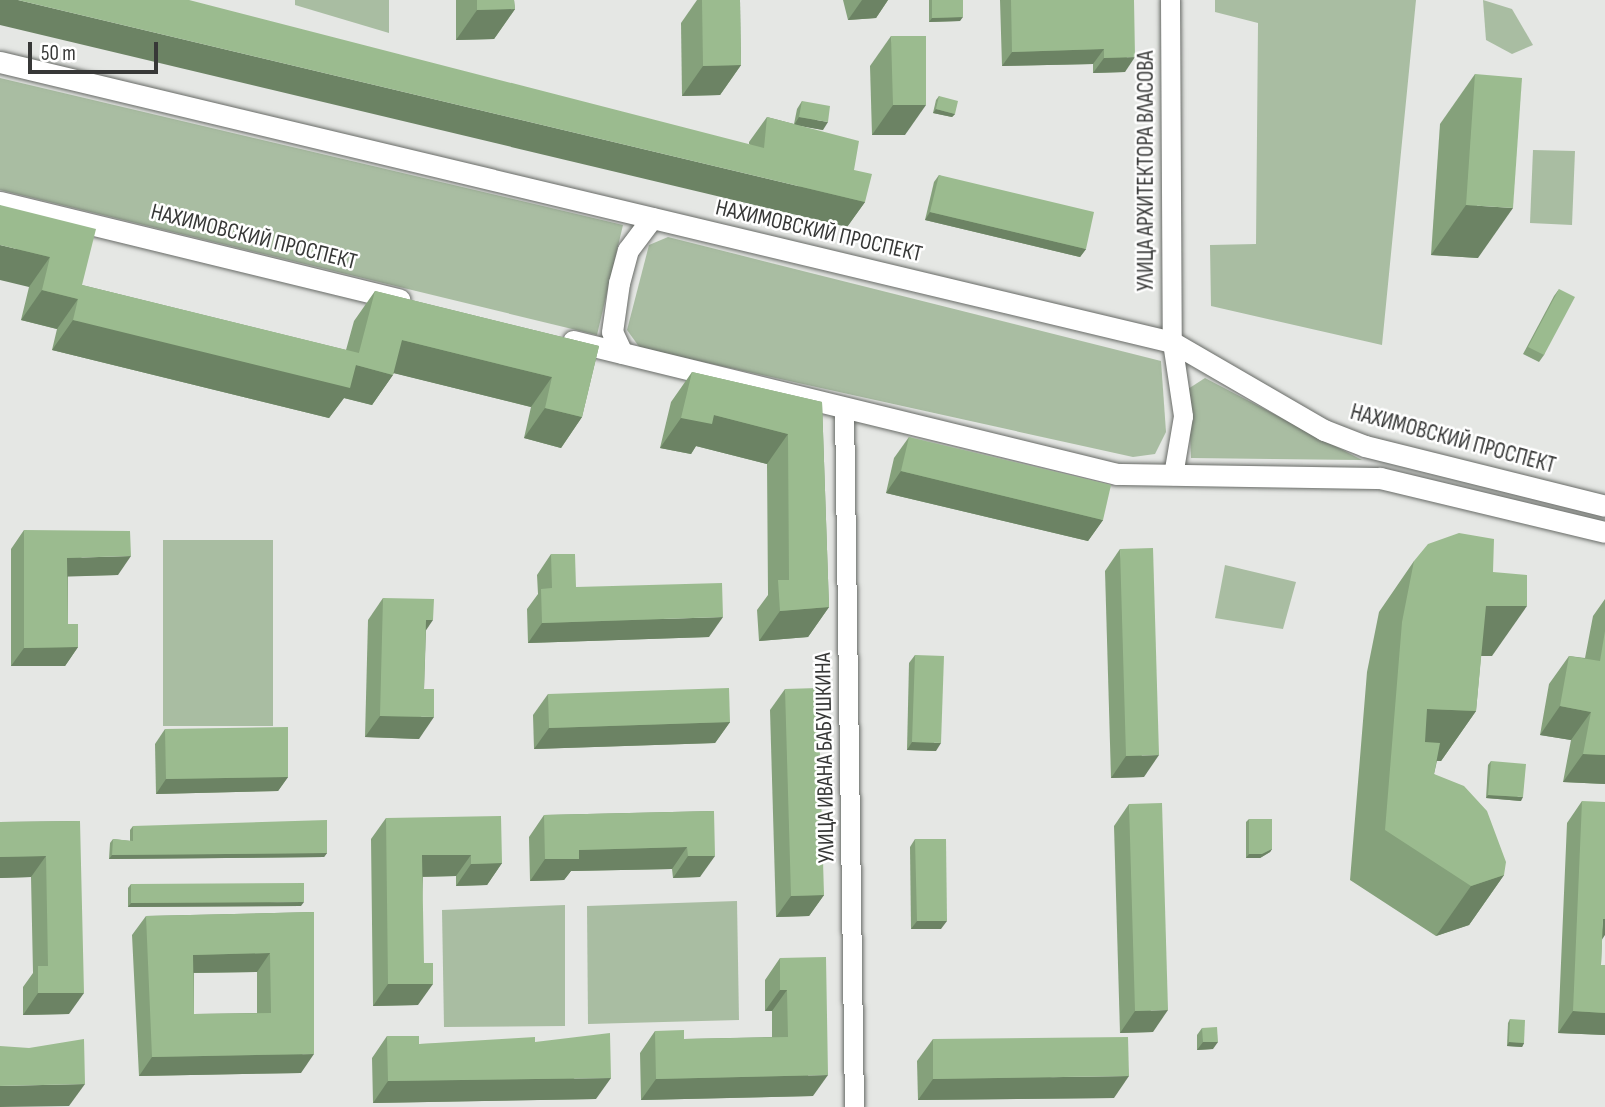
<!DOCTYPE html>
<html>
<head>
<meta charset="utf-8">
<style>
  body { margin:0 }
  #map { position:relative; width:1605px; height:1107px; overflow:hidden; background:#e5e7e4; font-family:"Sofia Sans Condensed",sans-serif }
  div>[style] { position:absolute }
  .green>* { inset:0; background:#a9bda2 }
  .roads { filter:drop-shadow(0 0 2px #676a66) drop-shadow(0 0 2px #676a66) }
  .tertiary>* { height:19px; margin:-9.5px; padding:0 9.5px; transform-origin:9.5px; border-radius:9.5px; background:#fff }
  .secondary>* { height:21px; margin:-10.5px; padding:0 10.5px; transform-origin:10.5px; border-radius:10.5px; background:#fff }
  .wall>* { inset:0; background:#85a17b }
  .shaded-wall>* { inset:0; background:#6c8364 }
  .building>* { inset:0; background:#9bbb8f }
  span { translate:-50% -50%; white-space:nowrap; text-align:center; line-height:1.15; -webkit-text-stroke:5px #fff; paint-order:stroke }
  .street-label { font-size:23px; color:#373837 }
  .scale { position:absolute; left:28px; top:42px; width:130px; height:32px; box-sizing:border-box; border:4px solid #373837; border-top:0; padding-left:9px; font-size:21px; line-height:24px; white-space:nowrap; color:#373837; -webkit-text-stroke:5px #fff; paint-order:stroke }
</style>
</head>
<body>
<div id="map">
  <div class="green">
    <i style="clip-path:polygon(295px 0,389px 0,389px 33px,295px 5px)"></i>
    <i style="clip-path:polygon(1215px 0,1416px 0,1382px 345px,1211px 306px,1210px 245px,1256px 244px,1258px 23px,1215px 12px)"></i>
    <i style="clip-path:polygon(1483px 0,1512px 9px,1533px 45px,1512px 54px,1486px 40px)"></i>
    <i style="clip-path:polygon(0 78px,623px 225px,597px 335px,0 190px)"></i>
    <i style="clip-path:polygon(1533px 150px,1575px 151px,1572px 225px,1530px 223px)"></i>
    <i style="clip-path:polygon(668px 237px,1161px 361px,1166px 432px,1155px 454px,1133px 457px,640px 348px,627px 330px,649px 245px)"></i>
    <i style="clip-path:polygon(1205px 378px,1362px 460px,1191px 458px,1188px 389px)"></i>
    <i style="clip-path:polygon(163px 540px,273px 540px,273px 726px,163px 726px)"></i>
    <i style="clip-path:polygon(1225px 565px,1296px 582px,1283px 629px,1215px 618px)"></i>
    <i style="clip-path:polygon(737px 901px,739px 1020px,588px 1024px,587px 906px)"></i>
    <i style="clip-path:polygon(565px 905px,565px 1026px,444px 1027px,442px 910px)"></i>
  </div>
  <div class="roads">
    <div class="tertiary">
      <i style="left:1170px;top:0;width:342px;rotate:89.7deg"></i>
      <i style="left:1172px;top:342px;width:75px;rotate:81.5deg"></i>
      <i style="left:1183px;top:416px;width:60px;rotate:99.6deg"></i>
      <i style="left:844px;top:409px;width:698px;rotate:89.18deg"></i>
    </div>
    <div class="secondary">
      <i style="left:0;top:62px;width:1205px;rotate:13.44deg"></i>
      <i style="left:1172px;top:342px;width:176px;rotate:30.1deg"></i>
      <i style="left:1324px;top:430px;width:44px;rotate:21.3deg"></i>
      <i style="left:1365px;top:446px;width:247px;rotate:14deg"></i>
      <i style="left:0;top:202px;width:411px;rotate:13.7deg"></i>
      <i style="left:573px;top:341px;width:560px;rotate:13.74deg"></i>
      <i style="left:1117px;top:474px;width:263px;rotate:0.9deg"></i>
      <i style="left:1380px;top:478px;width:231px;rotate:13.5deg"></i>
      <i style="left:622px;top:353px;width:23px;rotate:-115deg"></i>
      <i style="left:612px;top:332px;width:49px;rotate:-81.9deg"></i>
      <i style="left:619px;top:283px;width:34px;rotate:-75deg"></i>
      <i style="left:628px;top:250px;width:40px;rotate:-53deg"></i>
    </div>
  </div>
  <div class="wall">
    <i style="clip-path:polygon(456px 0,514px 0,515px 9px,494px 39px,456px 40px)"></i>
    <i style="clip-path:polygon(697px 0,740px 0,741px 65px,720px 95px,682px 96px,681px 23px)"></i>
    <i style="clip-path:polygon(843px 0,888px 0,876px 18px,848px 20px)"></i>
    <i style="clip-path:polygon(929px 0,963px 0,960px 21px,929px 22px)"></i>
    <i style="clip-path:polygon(1000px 0,1134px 0,1125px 72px,1093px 73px,1093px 64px,1002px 66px)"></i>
    <i style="clip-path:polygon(891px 36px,905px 135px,872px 135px,870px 66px)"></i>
    <i style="clip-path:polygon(1475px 74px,1478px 258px,1431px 255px,1440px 124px)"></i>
    <i style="clip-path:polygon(939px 96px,955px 114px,952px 117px,933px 113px,936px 100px)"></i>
    <i style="clip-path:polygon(802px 101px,823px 130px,798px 125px,854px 170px,865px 202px,847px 227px,749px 144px,749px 142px,767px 117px,794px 124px,797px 109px)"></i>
    <i style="clip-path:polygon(939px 175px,1086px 249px,1080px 257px,925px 220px,934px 182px)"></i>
    <i style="clip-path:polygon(0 205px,82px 285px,346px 350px,354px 321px,375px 291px,599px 346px,582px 417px,561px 448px,524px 438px,531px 407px,394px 373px,372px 405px,344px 398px,329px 418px,52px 350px,57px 329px,21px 320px,29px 287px)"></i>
    <i style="clip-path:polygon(1559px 289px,1544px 355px,1539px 362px,1523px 354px,1554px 296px)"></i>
    <i style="clip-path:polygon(692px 372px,822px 402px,829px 607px,808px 637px,759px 641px,757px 610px,768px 595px,767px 464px,696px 446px,691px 454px,660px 448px,671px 402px)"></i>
    <i style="clip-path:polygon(909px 437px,1103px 520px,1088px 541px,886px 493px,894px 458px)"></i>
    <i style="clip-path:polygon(24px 530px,118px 575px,68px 576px,68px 624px,78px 647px,65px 666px,11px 666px,11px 549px)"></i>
    <i style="clip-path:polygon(1120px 549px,1144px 777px,1111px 778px,1105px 571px)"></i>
    <i style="clip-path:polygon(551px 554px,576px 587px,709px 637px,528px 643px,527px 609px,538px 594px,537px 575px)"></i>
    <i style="clip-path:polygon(1414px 561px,1493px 572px,1492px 656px,1481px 656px,1476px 711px,1441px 761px,1437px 761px,1434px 774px,1504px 875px,1469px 925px,1436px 936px,1350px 880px,1367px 672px,1379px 612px)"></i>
    <i style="clip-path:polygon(383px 598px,426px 631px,424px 689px,419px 739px,365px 737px,368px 620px)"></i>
    <i style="clip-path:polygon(1605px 599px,1605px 784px,1563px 782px,1571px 740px,1540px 735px,1549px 684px,1569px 656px,1585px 658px,1593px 616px)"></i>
    <i style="clip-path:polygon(915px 655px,936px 751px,907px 750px,909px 663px)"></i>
    <i style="clip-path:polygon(785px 689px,824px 895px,809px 916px,776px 917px,770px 710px)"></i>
    <i style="clip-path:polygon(548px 694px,730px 722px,715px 743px,534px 749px,533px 715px)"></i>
    <i style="clip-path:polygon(165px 729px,288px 777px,278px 791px,156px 794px,155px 744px)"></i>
    <i style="clip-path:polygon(1491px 761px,1521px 801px,1486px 798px,1488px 765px)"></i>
    <i style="clip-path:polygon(1582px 801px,1602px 939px,1601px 965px,1605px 965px,1605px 1035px,1558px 1033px,1567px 823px)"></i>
    <i style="clip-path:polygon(1129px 804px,1153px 1032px,1120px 1033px,1114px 826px)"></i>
    <i style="clip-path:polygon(714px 811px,700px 877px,673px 878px,672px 869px,571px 871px,564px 880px,530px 881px,529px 837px,544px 815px)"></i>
    <i style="clip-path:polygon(386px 818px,502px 863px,487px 885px,456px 886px,456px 876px,423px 877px,418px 1005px,373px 1006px,371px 839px)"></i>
    <i style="clip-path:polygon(1249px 819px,1272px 849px,1270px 852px,1260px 858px,1246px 858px,1246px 822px)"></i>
    <i style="clip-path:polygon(80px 821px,69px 1014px,23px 1015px,23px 987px,33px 973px,31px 877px,0 878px,0 822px)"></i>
    <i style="clip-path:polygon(133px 826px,327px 853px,324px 857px,109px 859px,110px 843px,113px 839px,130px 841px,130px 830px)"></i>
    <i style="clip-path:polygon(915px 839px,941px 929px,911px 929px,910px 847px)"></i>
    <i style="clip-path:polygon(131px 884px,301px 906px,128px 907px,128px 888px)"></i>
    <i style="clip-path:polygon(evenodd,314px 912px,301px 1073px,139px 1076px,132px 935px,146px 916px,314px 912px,257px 972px,257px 1013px,194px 1014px,194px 973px,257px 972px)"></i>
    <i style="clip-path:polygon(780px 958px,813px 1096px,641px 1100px,640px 1053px,655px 1031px,684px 1039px,772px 1037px,772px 1011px,765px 1011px,765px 980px)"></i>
    <i style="clip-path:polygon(1510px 1019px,1524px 1043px,1522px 1047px,1507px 1046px,1508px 1023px)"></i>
    <i style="clip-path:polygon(1202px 1028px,1213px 1049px,1197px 1050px,1197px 1035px)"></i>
    <i style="clip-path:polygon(387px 1036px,419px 1044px,535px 1042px,596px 1099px,373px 1103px,372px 1058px)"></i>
    <i style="clip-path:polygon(933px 1039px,1114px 1098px,918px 1100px,917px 1061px)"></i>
  </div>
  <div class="shaded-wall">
    <i style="clip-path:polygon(0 0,18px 0,865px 202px,847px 227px,0 25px)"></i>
    <i style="clip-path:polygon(862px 0,888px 0,876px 18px,848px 20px)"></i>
    <i style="clip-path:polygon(515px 9px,494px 39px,456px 40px,477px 10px)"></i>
    <i style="clip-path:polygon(963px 17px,960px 21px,929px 22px,932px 18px)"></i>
    <i style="clip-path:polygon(1104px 49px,1093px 64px,1002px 66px,1012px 52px)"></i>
    <i style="clip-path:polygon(1135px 57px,1125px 72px,1093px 73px,1104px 58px)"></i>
    <i style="clip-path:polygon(741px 65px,720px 95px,682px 96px,703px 66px)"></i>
    <i style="clip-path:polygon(893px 105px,926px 105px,905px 135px,872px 135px)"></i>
    <i style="clip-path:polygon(936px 109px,955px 114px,952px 117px,933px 113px)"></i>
    <i style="clip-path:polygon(799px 117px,828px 122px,823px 130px,794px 125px)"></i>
    <i style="clip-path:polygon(1466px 205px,1513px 208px,1478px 258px,1431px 255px)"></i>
    <i style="clip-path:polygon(930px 212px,1086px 249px,1080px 257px,925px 220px)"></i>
    <i style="clip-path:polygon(0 245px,50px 257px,29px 287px,0 280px)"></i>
    <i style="clip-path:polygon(42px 290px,78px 299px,57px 329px,21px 320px)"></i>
    <i style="clip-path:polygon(73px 320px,356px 365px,393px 375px,372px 405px,344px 398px,329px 418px,52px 350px)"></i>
    <i style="clip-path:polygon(402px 340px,552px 377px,531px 407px,381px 370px)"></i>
    <i style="clip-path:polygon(545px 408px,582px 417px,561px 448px,524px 438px)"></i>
    <i style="clip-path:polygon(714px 415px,788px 434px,767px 464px,696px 446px,691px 454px,660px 448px,681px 418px)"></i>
    <i style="clip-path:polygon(901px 471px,1103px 520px,1088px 541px,886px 493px)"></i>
    <i style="clip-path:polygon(131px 556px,118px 575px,54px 577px,67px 558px)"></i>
    <i style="clip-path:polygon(1486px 606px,1527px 606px,1492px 656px,1450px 656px)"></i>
    <i style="clip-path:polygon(829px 607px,808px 637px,759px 641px,780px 611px)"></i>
    <i style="clip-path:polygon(723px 617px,709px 637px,528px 643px,542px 623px)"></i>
    <i style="clip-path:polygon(426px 620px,433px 620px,418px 642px)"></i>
    <i style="clip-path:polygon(78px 647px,65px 666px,11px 666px,24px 648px)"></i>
    <i style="clip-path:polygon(1560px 706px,1591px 712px,1571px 740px,1540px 735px)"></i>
    <i style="clip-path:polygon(1427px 709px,1476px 711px,1441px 761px,1392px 759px)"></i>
    <i style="clip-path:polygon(380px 716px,434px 717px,419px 739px,365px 737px)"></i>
    <i style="clip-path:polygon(730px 722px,715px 743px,534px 749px,549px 728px)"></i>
    <i style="clip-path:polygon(912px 742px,941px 743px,936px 751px,907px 750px)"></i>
    <i style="clip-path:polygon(1583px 754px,1605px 755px,1605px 784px,1563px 782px)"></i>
    <i style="clip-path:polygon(1159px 755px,1144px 777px,1111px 778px,1126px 756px)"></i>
    <i style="clip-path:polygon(288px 777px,278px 791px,156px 794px,166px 779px)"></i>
    <i style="clip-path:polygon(1488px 795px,1523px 797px,1521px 801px,1486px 798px)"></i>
    <i style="clip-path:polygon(687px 847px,672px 869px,571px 871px,564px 880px,530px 881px,545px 859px,579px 850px)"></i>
    <i style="clip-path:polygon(1272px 849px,1270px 852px,1260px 858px,1246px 858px,1249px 854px)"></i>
    <i style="clip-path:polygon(327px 853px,324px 857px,109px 859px,112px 855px)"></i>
    <i style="clip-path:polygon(422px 855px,471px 855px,456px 876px,407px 877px)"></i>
    <i style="clip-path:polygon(46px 856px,31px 877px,0 878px,0 857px)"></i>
    <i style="clip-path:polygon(688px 856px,715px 856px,700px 877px,673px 878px)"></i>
    <i style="clip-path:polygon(502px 863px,487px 885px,456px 886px,471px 864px)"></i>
    <i style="clip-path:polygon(1504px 875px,1469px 925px,1436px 936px,1471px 886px)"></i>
    <i style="clip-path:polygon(824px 895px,809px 916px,776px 917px,791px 896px)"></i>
    <i style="clip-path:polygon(304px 902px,301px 906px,128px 907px,131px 903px)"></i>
    <i style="clip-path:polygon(1603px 919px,1605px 919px,1605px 935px,1601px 941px)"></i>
    <i style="clip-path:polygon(917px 921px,947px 921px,941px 929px,911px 929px)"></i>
    <i style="clip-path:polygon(270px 953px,257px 972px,180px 973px,193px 955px)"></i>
    <i style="clip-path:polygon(388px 984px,433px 984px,418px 1005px,373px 1006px)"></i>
    <i style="clip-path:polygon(780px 990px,787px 990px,772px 1011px,765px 1011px)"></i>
    <i style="clip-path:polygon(38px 993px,84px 993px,69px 1014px,23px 1015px)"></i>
    <i style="clip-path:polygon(1168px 1010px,1153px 1032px,1120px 1033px,1135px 1011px)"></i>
    <i style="clip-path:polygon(1573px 1011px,1605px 1013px,1605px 1035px,1558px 1033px)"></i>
    <i style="clip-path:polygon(1203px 1042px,1218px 1042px,1213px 1049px,1197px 1050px)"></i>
    <i style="clip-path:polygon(1509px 1042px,1524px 1043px,1522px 1047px,1507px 1046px)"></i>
    <i style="clip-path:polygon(314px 1054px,301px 1073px,139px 1076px,152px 1057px)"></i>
    <i style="clip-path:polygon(828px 1075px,813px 1096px,641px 1100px,656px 1079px)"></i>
    <i style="clip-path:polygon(1129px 1076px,1114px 1098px,918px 1100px,933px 1079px)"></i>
    <i style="clip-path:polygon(611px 1078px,596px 1099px,373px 1103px,388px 1081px)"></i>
    <i style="clip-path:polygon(85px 1084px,69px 1106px,0 1107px,0 1086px)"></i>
  </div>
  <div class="building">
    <i style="clip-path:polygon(18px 0,189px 0,764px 148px,767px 117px,859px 141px,854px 170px,872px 174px,865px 202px)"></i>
    <i style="clip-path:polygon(477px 0,514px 0,515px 9px,477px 10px)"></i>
    <i style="clip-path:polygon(702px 0,740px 0,741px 65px,703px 66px)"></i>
    <i style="clip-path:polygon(932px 0,963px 0,963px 17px,932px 18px)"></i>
    <i style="clip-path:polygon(1011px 0,1134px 0,1135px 57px,1104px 58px,1104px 49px,1012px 52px)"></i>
    <i style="clip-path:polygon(891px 36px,926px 36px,926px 105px,893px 105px)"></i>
    <i style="clip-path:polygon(1475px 74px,1522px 78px,1513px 208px,1466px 205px)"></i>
    <i style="clip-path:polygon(939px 96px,958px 101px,955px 114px,936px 109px)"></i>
    <i style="clip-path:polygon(802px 101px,830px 106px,828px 122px,799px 117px)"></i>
    <i style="clip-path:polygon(939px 175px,1094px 212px,1086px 249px,930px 212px)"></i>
    <i style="clip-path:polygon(0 205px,96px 229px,82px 285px,359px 353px,356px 364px,375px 291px,599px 346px,582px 417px,545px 408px,552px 377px,402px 340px,393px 375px,356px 365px,350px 388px,73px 320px,78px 299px,42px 290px,50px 257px,0 245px)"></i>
    <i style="clip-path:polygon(1559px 289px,1575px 297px,1544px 355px,1528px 347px)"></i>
    <i style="clip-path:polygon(692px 372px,822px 402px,829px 607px,780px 611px,778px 580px,789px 580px,788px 434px,714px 415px,712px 424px,681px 418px)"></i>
    <i style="clip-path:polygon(909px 437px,1111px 485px,1103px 520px,901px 471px)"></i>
    <i style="clip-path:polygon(24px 530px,130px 531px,131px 556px,67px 558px,68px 624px,78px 624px,78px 647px,24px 648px)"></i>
    <i style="clip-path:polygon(1459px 533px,1494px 539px,1493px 572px,1527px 575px,1527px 606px,1486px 606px,1476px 711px,1427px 709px,1425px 742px,1440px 743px,1434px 774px,1464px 786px,1487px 811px,1506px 862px,1504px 875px,1471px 886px,1385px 830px,1402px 622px,1414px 561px,1428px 544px)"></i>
    <i style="clip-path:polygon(1153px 548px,1159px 755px,1126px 756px,1120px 549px)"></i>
    <i style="clip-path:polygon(551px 554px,575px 554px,576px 587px,722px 583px,723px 617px,542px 623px,541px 589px,552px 588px)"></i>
    <i style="clip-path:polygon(383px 598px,434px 599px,433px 620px,426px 620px,424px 689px,434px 689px,434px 717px,380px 716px)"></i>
    <i style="clip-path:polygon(1605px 631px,1605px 755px,1583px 754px,1591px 712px,1560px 706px,1569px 656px,1600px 661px)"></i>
    <i style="clip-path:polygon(915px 655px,944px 656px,941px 743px,912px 742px)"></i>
    <i style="clip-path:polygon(729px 688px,730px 722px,549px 728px,548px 694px)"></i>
    <i style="clip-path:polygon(818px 688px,824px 895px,791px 896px,785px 689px)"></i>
    <i style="clip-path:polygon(288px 727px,288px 777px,166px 779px,165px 729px)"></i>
    <i style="clip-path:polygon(1491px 761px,1526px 764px,1523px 797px,1488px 795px)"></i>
    <i style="clip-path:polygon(1582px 801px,1605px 802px,1605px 919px,1603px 919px,1601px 965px,1605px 965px,1605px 1013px,1573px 1011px)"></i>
    <i style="clip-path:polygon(1162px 803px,1168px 1010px,1135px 1011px,1129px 804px)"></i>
    <i style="clip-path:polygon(714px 811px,715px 856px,688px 856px,687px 847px,579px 850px,579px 859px,545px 859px,544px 815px)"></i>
    <i style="clip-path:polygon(501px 816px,502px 863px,471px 864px,471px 855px,422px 855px,424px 963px,433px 963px,433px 984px,388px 984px,386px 818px)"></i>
    <i style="clip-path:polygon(1249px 819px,1272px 819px,1272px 849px,1262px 854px,1249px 854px)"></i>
    <i style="clip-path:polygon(327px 820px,327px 853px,112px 855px,113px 839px,133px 841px,133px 826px)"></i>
    <i style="clip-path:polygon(80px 821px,84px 993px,38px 993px,38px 966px,48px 966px,46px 856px,0 857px,0 822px)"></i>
    <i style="clip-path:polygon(915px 839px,946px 839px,947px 921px,917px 921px)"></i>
    <i style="clip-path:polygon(304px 883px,304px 902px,131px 903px,131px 884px)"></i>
    <i style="clip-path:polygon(evenodd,314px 912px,314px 1054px,152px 1057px,146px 916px,314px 912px,270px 953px,271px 1013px,194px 1014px,193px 955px,270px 953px)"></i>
    <i style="clip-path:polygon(826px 957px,828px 1075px,656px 1079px,655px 1031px,684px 1030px,684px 1039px,788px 1037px,787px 990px,780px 990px,780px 958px)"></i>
    <i style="clip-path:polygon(1510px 1019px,1525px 1020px,1524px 1043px,1509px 1042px)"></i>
    <i style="clip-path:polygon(1217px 1027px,1218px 1042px,1203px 1042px,1202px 1028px)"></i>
    <i style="clip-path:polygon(610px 1033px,611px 1078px,388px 1081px,387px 1036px,419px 1036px,419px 1044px,535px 1037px,535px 1042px)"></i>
    <i style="clip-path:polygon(1128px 1037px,1129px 1076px,933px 1079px,933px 1039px)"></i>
    <i style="clip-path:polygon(84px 1039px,85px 1084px,0 1086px,0 1046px,29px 1048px)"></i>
  </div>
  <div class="street-label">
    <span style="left:1146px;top:171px;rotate:-90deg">УЛИЦА АРХИТЕКТОРА ВЛАСОВА</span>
    <span style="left:819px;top:231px;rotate:13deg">НАХИМОВСКИЙ ПРОСПЕКТ</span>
    <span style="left:254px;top:237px;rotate:14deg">НАХИМОВСКИЙ ПРОСПЕКТ</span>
    <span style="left:1453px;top:439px;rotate:15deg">НАХИМОВСКИЙ ПРОСПЕКТ</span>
    <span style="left:825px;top:758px;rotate:-91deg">УЛИЦА ИВАНА БАБУШКИНА</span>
  </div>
  <div class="scale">50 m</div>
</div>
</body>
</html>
